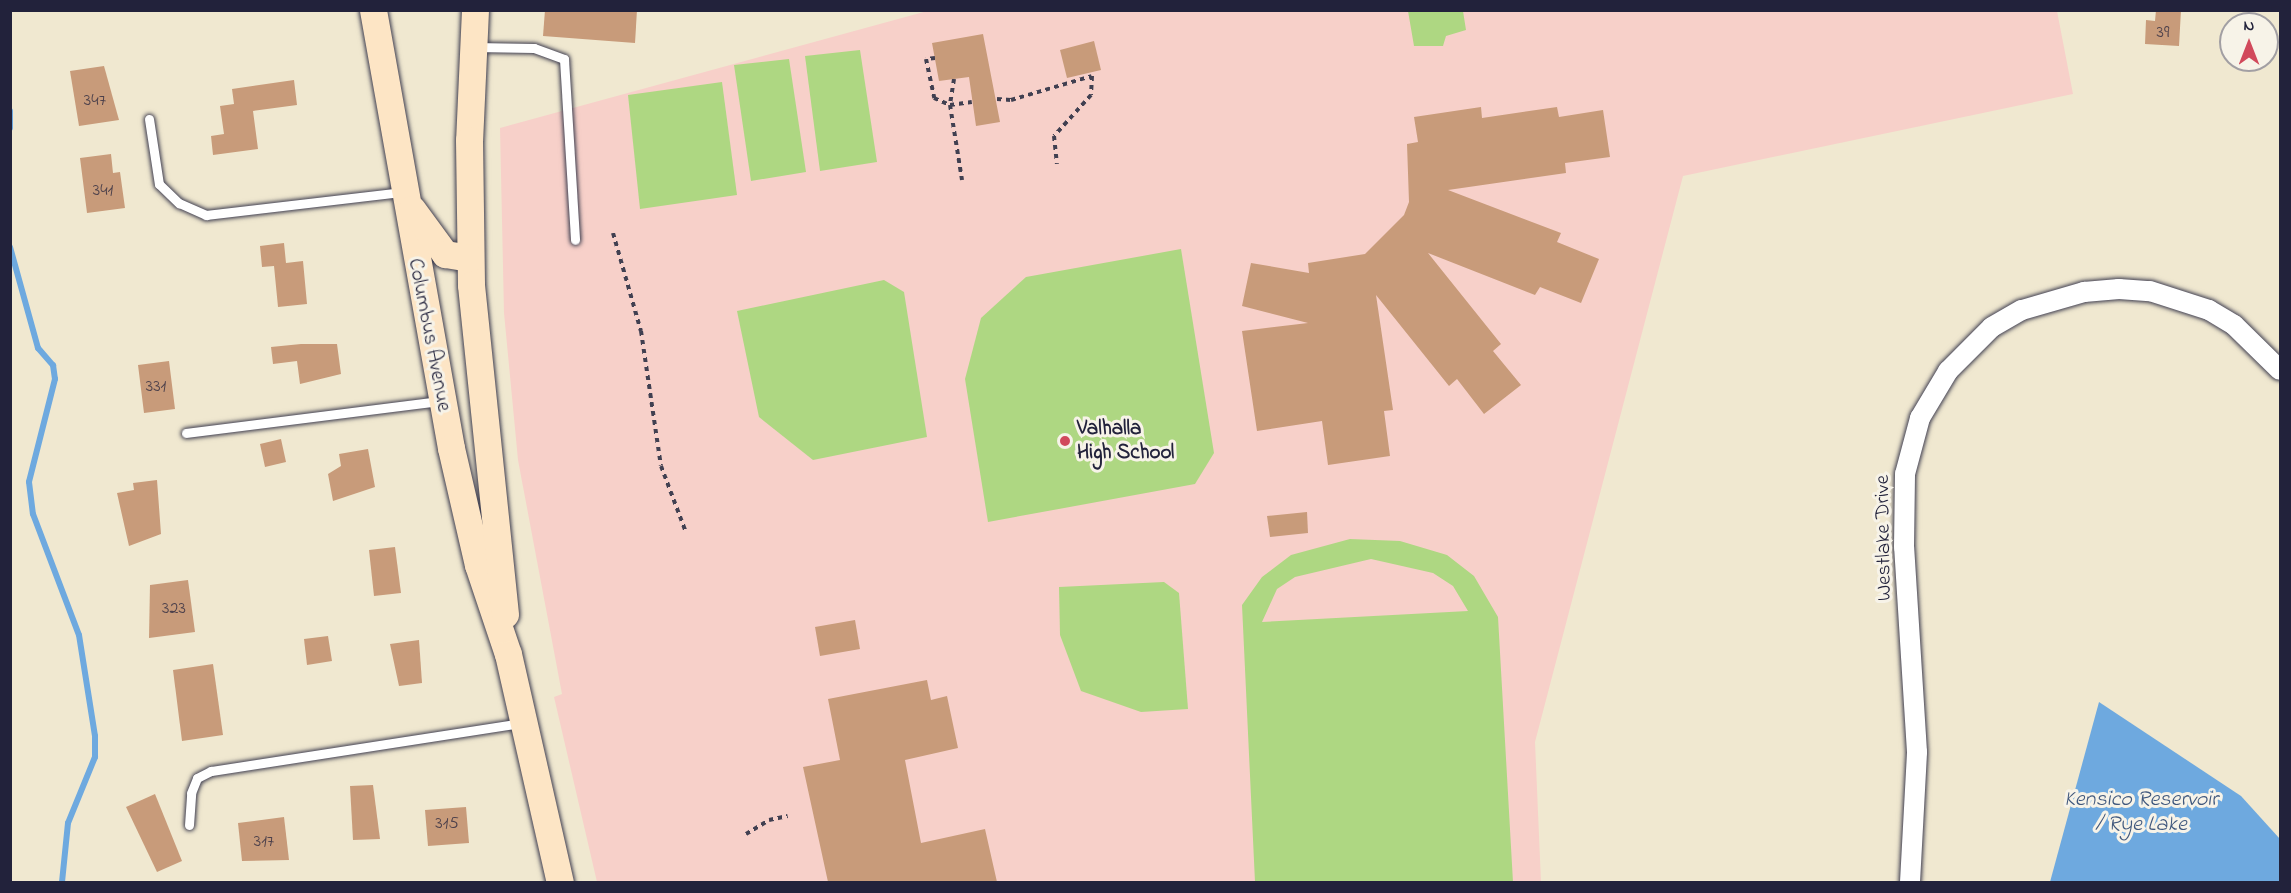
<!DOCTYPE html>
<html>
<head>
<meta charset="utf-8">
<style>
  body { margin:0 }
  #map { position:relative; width:2291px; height:893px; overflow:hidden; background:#f0e8d0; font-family:"Indie Flower",sans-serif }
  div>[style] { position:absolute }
  .built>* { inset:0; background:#f7d0c9 }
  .green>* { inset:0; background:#aed782 }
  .water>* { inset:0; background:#6ea9df }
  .stream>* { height:6px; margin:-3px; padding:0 3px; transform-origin:3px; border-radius:3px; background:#6ea9df }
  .building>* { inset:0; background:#c89b7a }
  .path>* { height:4px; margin-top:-2px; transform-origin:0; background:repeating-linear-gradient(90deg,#414051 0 4.5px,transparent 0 9px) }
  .roads { filter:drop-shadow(0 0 2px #414051) drop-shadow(0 0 2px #414051) }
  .lane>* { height:9px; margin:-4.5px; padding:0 4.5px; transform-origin:4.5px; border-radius:4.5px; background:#fff }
  .street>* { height:20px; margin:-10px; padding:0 10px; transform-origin:10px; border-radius:10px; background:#fff }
  .secondary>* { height:27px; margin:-13.5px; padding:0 13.5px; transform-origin:13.5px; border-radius:13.5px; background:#fde5c5 }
  .dots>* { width:16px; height:16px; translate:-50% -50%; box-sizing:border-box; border:3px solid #f7f3e8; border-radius:50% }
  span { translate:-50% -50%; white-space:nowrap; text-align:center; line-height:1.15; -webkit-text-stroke:6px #f7f3e8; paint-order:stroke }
  .number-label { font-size:18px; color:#4c404b }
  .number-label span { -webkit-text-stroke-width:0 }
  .street-label { font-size:21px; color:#22223b }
  .poi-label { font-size:21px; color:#22223b; font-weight:700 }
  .left { translate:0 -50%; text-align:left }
  .water-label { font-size:22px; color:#40587d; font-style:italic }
  .frame { position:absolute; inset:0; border:12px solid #22223b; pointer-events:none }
  .north { position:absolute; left:2219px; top:12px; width:60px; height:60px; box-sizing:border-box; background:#f7f3e8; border:2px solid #a29fa3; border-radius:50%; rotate:0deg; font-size:16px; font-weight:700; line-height:24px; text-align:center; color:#22223b }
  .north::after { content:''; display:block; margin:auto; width:21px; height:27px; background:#d1495b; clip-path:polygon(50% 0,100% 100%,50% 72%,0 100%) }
</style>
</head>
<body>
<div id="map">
  <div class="built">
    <i style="clip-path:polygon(931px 10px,2057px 11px,2073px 94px,1683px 176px,1535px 742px,1541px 882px,597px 882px,554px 697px,562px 694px,518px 460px,504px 313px,500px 128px)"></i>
  </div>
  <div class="green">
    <i style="clip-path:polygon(1408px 11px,1463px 11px,1466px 30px,1446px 36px,1443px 46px,1414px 46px)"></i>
    <i style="clip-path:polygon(860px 50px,877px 162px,820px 171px,805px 56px)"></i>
    <i style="clip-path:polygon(789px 59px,806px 172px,751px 181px,734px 65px)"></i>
    <i style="clip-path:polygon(722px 82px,737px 195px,640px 209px,628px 95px)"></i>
    <i style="clip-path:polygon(1181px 249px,1214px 453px,1195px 484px,988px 522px,965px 379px,981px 318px,1026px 277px)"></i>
    <i style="clip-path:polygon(884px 280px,904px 292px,927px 437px,813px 460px,759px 417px,737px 311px)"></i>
    <i style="clip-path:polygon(evenodd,1350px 539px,1400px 541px,1447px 555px,1474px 576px,1498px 617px,1513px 882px,1255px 882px,1242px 605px,1262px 577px,1291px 555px,1350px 539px,1371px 559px,1433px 573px,1453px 586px,1468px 611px,1262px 622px,1277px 589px,1295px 577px,1371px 559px)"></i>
    <i style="clip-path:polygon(1164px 582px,1179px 593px,1188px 709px,1141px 712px,1081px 691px,1060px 635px,1059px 587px)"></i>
  </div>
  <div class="water">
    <i style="clip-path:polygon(2099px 702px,2241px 796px,2280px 839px,2280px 882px,2050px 882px)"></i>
  </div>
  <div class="stream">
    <i style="left:10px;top:111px;width:17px;rotate:90deg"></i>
    <i style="left:10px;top:247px;width:105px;rotate:74.5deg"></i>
    <i style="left:38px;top:348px;width:23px;rotate:49deg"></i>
    <i style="left:53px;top:365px;width:14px;rotate:82deg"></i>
    <i style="left:55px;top:379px;width:106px;rotate:104.2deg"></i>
    <i style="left:29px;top:482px;width:32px;rotate:83deg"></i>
    <i style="left:33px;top:514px;width:129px;rotate:69.2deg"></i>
    <i style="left:79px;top:635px;width:102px;rotate:81deg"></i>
    <i style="left:95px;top:736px;width:21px;rotate:90deg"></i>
    <i style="left:95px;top:757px;width:71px;rotate:112.2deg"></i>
    <i style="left:68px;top:823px;width:59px;rotate:95.8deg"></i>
  </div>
  <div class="building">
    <i style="clip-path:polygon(545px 10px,637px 10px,635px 43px,543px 36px)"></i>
    <i style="clip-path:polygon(2156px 10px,2181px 10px,2179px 46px,2145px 44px,2146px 20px,2155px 21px)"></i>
    <i style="clip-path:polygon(983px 34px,1000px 122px,976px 126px,969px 77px,939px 81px,932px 43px)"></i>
    <i style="clip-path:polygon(1094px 41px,1101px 70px,1067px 78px,1060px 50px)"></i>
    <i style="clip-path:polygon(104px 66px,119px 120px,79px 126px,70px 71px)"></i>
    <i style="clip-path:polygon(294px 80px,297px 105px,253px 111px,258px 149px,213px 155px,211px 136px,224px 134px,220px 106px,234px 104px,232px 89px)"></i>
    <i style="clip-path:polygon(1481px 107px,1482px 118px,1557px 107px,1559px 117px,1603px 110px,1610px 157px,1565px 163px,1566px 173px,1448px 190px,1561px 233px,1557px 242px,1599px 259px,1581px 303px,1540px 287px,1535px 295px,1428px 253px,1501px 344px,1493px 351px,1521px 385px,1484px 414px,1457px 379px,1449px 386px,1376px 295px,1393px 410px,1384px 411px,1390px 456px,1328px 465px,1322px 421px,1257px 431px,1242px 331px,1308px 323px,1242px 306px,1251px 263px,1309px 273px,1308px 263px,1365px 254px,1404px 215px,1409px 202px,1407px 144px,1418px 142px,1414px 117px)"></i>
    <i style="clip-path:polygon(111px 154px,113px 173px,120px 172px,125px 208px,87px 213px,80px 158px)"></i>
    <i style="clip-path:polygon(284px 243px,286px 263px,303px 261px,307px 304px,278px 307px,274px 266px,262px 267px,260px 246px)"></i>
    <i style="clip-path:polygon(301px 344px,337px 344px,341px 374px,300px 384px,297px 361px,273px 364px,271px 347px)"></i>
    <i style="clip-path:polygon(169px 361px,175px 409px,144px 413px,138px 365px)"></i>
    <i style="clip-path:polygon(281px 439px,286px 462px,265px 467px,260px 444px)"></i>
    <i style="clip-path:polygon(368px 449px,375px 487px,333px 501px,328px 474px,341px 466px,339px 454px)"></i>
    <i style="clip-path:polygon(157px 480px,161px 534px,129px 546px,117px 493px,134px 490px,133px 483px)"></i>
    <i style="clip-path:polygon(1307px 512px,1308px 533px,1270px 537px,1267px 516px)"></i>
    <i style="clip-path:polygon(395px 547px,401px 593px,374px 596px,369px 550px)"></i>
    <i style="clip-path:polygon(188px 580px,195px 632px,149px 638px,150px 585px)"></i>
    <i style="clip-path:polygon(855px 620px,860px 649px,820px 656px,815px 627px)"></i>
    <i style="clip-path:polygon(328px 636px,332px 661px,307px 665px,304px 639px)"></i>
    <i style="clip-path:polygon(419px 640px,422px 683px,399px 686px,390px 644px)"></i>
    <i style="clip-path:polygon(213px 664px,223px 735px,182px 741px,173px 670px)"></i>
    <i style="clip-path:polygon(927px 680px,931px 700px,947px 696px,958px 748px,905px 760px,921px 843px,985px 829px,997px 882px,828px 882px,803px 767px,840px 760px,828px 699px)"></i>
    <i style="clip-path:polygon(373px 785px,380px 839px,353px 840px,350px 786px)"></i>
    <i style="clip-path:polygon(155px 794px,182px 861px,157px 872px,126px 807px)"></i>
    <i style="clip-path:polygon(466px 807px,469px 843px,428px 846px,425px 810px)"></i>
    <i style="clip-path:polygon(284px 817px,289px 860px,242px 861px,238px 823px)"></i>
  </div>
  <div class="path">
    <i style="left:935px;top:58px;width:9px;rotate:174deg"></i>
    <i style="left:926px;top:59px;width:40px;rotate:78deg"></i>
    <i style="left:934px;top:98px;width:17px;rotate:24deg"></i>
    <i style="left:950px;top:105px;width:22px;rotate:-8deg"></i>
    <i style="left:954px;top:79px;width:26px;rotate:99deg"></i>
    <i style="left:950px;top:105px;width:76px;rotate:80.9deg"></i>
    <i style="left:997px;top:99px;width:14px;rotate:4deg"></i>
    <i style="left:1011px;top:100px;width:84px;rotate:-16.5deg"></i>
    <i style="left:1092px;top:76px;width:19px;rotate:93deg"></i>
    <i style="left:1091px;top:95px;width:55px;rotate:132.1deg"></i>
    <i style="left:1054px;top:136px;width:28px;rotate:84deg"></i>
    <i style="left:613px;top:233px;width:102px;rotate:74.1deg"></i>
    <i style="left:641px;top:331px;width:136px;rotate:81.6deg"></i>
    <i style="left:661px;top:466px;width:68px;rotate:69.4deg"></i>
    <i style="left:746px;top:834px;width:27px;rotate:-31deg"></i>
    <i style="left:769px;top:820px;width:19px;rotate:-12deg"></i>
  </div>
  <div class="roads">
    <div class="lane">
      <i style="left:474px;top:47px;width:60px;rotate:1deg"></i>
      <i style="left:534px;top:48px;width:32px;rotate:20deg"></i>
      <i style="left:564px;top:59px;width:181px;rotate:86.5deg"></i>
      <i style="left:149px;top:119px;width:66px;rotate:81.3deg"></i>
      <i style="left:159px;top:184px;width:28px;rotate:44deg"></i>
      <i style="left:179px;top:203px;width:30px;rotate:24deg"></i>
      <i style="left:206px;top:215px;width:198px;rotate:-6.7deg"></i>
      <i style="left:186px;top:433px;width:255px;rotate:-7.2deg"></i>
      <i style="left:189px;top:825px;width:32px;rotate:-86deg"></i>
      <i style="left:191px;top:793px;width:16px;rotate:-68deg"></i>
      <i style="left:197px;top:778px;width:16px;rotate:-27deg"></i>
      <i style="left:211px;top:771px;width:315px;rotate:-8.8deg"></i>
    </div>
    <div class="street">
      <i style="left:1910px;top:882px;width:130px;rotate:-86.9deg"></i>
      <i style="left:1917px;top:752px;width:205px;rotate:-93.6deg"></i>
      <i style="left:1904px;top:547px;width:73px;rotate:-89.2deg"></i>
      <i style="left:1905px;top:474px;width:58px;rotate:-75deg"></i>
      <i style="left:1920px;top:418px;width:55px;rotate:-59.2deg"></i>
      <i style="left:1948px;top:371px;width:62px;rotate:-45deg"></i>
      <i style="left:1992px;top:327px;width:34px;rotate:-30deg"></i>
      <i style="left:2022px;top:310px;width:65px;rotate:-16.2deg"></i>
      <i style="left:2084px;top:292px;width:35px;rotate:-5deg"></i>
      <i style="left:2119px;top:289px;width:31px;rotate:4deg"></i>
      <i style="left:2150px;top:291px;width:62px;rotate:17.9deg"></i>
      <i style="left:2209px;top:310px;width:29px;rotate:31deg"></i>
      <i style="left:2234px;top:325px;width:64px;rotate:44.4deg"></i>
    </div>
    <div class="secondary">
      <i style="left:373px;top:10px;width:445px;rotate:79.9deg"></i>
      <i style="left:451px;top:448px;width:120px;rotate:77deg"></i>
      <i style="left:478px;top:565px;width:94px;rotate:71.4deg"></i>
      <i style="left:508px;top:654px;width:234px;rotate:77.2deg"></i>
      <i style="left:475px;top:10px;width:130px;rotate:92.6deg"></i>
      <i style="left:469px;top:140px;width:145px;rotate:89.2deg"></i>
      <i style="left:471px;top:285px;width:331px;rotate:84.1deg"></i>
      <i style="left:412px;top:209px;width:56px;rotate:53.7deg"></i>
      <i style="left:445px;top:254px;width:25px;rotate:9deg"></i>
    </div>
  </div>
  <div class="dots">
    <i style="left:1065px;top:441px;background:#d1495b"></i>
  </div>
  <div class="number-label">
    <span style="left:2163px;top:33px">39</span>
    <span style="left:95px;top:101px">347</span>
    <span style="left:103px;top:191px">341</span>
    <span style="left:156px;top:387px">331</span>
    <span style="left:174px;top:609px">323</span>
    <span style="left:447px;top:824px">315</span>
    <span style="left:264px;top:842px">317</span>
  </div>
  <div class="street-label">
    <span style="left:429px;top:335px;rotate:79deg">Columbus Avenue</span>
    <span style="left:1884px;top:538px;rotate:-91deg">Westlake Drive</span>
  </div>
  <div class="poi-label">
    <span class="left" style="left:1077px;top:441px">Valhalla<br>High School</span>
  </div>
  <div class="water-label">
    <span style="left:2141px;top:813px">Kensico Reservoir<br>/ Rye Lake</span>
  </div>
  <div class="frame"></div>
  <div class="north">N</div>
</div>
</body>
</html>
